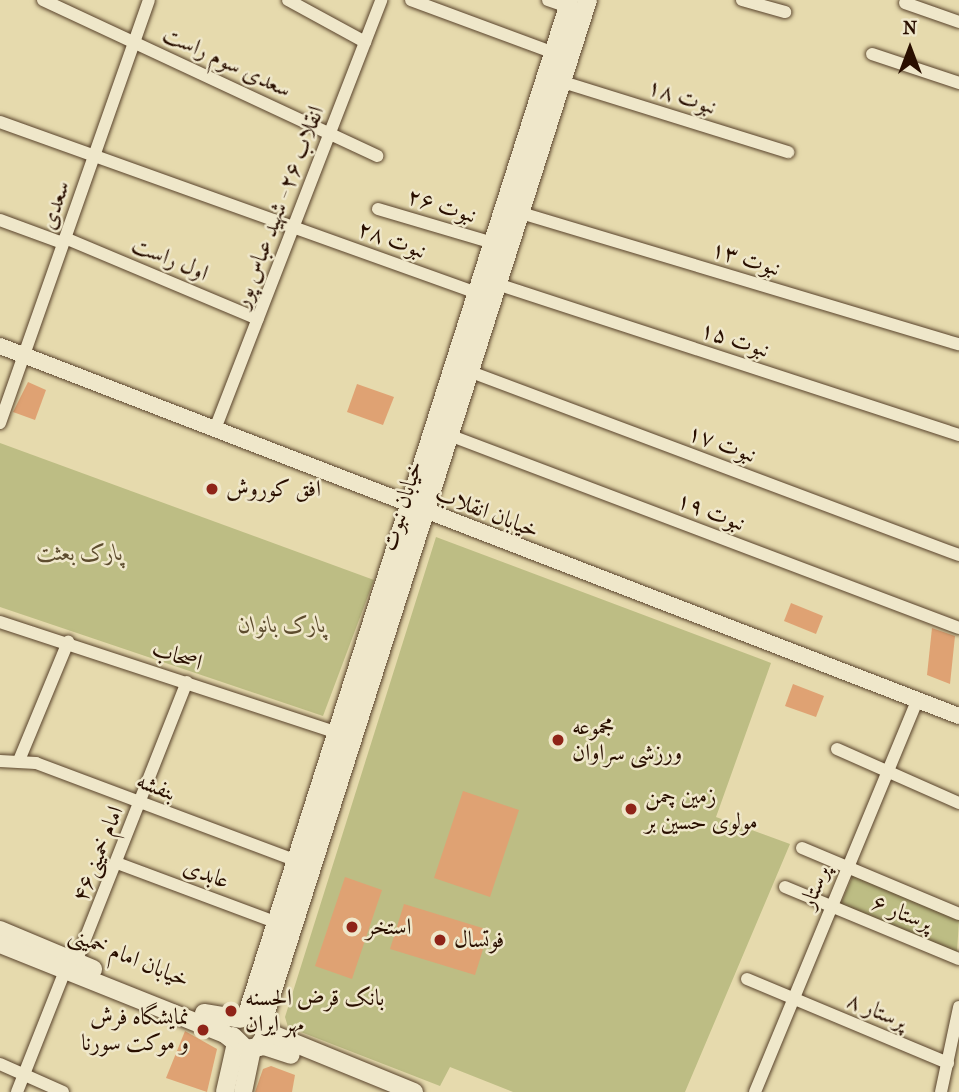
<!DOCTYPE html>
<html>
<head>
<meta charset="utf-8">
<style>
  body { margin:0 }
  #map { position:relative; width:959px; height:1092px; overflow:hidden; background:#e6daad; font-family:"IM FELL French Canon",Amiri,serif }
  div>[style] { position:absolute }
  .green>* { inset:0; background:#bdbd84 }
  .building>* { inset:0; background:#dfa273 }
  .roads { filter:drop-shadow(0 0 2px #58422b) drop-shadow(0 0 2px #58422b) }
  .minor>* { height:12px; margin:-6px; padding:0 6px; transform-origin:6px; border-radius:6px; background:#efe7ca }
  .tertiary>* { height:16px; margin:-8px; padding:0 8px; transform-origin:8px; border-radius:8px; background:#efe7ca }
  .secondary>* { height:18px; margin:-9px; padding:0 9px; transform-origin:9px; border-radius:9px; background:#efe7ca }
  .dots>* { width:19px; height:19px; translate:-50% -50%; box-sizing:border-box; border:4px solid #efe7ca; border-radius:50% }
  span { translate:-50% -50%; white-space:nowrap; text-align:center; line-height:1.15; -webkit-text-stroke:5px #efe7ca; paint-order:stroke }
  .street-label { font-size:23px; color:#290f00 }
  .poi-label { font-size:23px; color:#290f00 }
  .left { translate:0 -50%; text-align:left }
  .right { translate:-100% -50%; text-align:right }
  .park-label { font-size:23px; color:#5d4c2e; font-style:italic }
  .north { position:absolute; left:875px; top:14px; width:70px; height:70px; -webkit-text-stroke:5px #efe7ca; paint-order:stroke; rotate:0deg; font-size:19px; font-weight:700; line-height:28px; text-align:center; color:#290f00 }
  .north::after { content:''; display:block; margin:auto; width:24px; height:32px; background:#290f00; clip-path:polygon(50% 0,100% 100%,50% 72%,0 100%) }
</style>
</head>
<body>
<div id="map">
  <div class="green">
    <i style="clip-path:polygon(0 443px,374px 580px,323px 716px,0 607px)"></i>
    <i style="clip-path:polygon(436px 537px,771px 663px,716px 817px,790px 844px,685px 1092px,513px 1092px,450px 1067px,440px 1086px,288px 1027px,285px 1017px)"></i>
    <i style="clip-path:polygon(853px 875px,959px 920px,957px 952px,840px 905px)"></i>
  </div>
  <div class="building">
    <i style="clip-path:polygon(28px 382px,46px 390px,35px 420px,13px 412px)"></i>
    <i style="clip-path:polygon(357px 384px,394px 397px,383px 425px,347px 412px)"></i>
    <i style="clip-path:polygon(791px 603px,823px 616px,816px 634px,784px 621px)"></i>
    <i style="clip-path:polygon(932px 628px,955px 636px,950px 684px,927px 675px)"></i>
    <i style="clip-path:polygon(793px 684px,824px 696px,816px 717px,785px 706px)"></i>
    <i style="clip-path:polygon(463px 791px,519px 810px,490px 897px,434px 878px)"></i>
    <i style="clip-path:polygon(345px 877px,382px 890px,352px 979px,315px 966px)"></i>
    <i style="clip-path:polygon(404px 904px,489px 930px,475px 975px,390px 949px)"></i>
    <i style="clip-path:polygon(185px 1031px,217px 1049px,207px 1092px,166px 1078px)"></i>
    <i style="clip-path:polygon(271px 1066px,295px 1075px,292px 1092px,255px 1092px,263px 1069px)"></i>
  </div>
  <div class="roads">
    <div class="minor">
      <i style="left:43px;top:0;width:369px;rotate:25deg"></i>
      <i style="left:288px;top:0;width:88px;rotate:28.6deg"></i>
      <i style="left:411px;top:0;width:153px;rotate:20.3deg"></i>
      <i style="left:548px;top:0;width:21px;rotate:19deg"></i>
      <i style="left:742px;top:0;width:45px;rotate:15.6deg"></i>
      <i style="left:905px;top:3px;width:57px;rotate:19.4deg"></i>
      <i style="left:872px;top:54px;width:92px;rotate:18.4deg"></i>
      <i style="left:563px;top:82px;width:236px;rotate:17.3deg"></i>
      <i style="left:0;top:122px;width:507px;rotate:19.72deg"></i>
      <i style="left:378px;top:209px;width:120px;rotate:16.5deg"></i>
      <i style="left:521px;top:213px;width:457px;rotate:16.7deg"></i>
      <i style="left:0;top:220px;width:67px;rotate:20.1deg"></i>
      <i style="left:65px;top:238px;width:209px;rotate:22.8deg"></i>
      <i style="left:497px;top:284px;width:486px;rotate:18.1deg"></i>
      <i style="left:471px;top:372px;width:521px;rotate:20.56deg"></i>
      <i style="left:0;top:423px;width:448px;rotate:-70.6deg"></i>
      <i style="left:215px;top:429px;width:460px;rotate:-68.8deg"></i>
      <i style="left:449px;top:435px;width:545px;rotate:20.73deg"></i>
      <i style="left:0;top:622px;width:358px;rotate:18.2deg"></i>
      <i style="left:837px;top:749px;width:133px;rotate:23.9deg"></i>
      <i style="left:20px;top:758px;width:126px;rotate:-67.5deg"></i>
      <i style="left:0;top:761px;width:36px;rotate:3deg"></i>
      <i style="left:36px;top:763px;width:282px;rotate:20.6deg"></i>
      <i style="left:802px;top:848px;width:170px;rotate:22.8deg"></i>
      <i style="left:117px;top:863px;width:174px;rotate:20.5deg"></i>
      <i style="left:785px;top:887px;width:188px;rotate:22.5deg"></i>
      <i style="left:76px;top:962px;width:301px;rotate:-68.4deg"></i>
      <i style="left:747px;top:979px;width:218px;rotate:22.7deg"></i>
      <i style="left:0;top:1064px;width:69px;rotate:24deg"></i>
      <i style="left:17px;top:1092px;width:130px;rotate:-68.4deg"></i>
      <i style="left:755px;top:1092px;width:424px;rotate:-67.5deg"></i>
      <i style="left:941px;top:1092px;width:87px;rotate:-78deg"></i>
    </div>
    <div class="tertiary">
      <i style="left:0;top:346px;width:1028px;rotate:21.1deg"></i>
    </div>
    <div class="secondary">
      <i style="left:0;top:930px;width:101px;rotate:22.8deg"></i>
      <i style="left:0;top:944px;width:242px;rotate:21.8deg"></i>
      <i style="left:225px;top:1034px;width:14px;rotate:39deg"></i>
      <i style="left:236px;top:1043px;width:50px;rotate:102.7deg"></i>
      <i style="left:204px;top:1013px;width:37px;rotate:9deg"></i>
      <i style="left:246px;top:1017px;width:1067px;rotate:-72.33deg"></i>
      <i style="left:233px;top:1036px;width:18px;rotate:45deg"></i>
      <i style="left:246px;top:1049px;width:18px;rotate:-9deg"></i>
      <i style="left:264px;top:1046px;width:28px;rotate:18deg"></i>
      <i style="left:257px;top:1048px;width:14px;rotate:-56deg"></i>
      <i style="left:265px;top:1036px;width:16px;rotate:-108deg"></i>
      <i style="left:243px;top:1092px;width:44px;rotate:-78.2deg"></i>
      <i style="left:414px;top:1092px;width:151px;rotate:-157.8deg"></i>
      <i style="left:274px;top:1035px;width:12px;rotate:-138deg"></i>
      <i style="left:265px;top:1027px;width:15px;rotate:-86deg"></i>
      <i style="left:266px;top:1012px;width:1062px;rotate:-72.35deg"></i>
    </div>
  </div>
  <div class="dots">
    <i style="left:212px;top:489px;background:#8f2418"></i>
    <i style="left:558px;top:740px;background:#8f2418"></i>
    <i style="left:631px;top:809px;background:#8f2418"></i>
    <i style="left:352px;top:927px;background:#8f2418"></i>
    <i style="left:440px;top:940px;background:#8f2418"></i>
    <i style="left:231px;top:1011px;background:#8f2418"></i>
    <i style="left:203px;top:1030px;background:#8f2418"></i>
  </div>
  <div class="street-label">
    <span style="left:227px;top:62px;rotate:25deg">سعدی سوم راست</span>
    <span style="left:682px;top:97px;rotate:18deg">نبوت ۱۸</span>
    <span style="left:55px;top:205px;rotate:-71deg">سعدی</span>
    <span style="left:442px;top:206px;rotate:17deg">نبوت ۲۶</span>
    <span style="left:279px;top:207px;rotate:-69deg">انقلاب ۲۶ - شهید عباس پور</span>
    <span style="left:392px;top:240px;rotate:20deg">نبوت ۲۸</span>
    <span style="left:170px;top:259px;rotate:23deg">اول راست</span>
    <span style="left:746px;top:259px;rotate:17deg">نبوت ۱۳</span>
    <span style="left:735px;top:340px;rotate:18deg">نبوت ۱۵</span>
    <span style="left:722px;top:444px;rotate:20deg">نبوت ۱۷</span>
    <span style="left:402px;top:506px;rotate:-73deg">خیابان نبوت</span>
    <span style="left:487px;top:512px;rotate:21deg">خیابان انقلاب</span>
    <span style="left:711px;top:512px;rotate:21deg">نبوت ۱۹</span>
    <span style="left:177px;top:656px;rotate:18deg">اصحاب</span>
    <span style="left:156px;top:787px;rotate:21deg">بنفشه</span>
    <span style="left:98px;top:854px;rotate:-68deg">امام خمینی۴۶</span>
    <span style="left:206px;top:874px;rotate:20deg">عابدی</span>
    <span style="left:815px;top:887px;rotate:-67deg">پرستار</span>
    <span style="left:902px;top:913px;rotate:22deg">پرستار ۶</span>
    <span style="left:129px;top:957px;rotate:22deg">خیابان امام خمینی</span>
    <span style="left:877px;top:1011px;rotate:23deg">پرستار ۸</span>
  </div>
  <div class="poi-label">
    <span class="left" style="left:226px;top:489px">افق کوروش</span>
    <span class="left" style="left:572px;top:740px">مجموعه<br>ورزشی سراوان</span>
    <span class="left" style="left:645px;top:809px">زمین چمن<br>مولوی حسین بر</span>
    <span class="left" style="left:366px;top:927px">استخر</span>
    <span class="left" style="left:454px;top:940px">فوتسال</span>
    <span class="left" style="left:245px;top:1011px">بانک قرض الحسنه<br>مهر ایران</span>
    <span class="right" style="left:189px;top:1030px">نمایشگاه فرش<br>و موکت سورنا</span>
  </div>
  <div class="park-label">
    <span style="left:80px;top:553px">پارک بعثت</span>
    <span style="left:282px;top:625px">پارک بانوان</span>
  </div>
  <div class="north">N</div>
</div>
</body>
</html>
